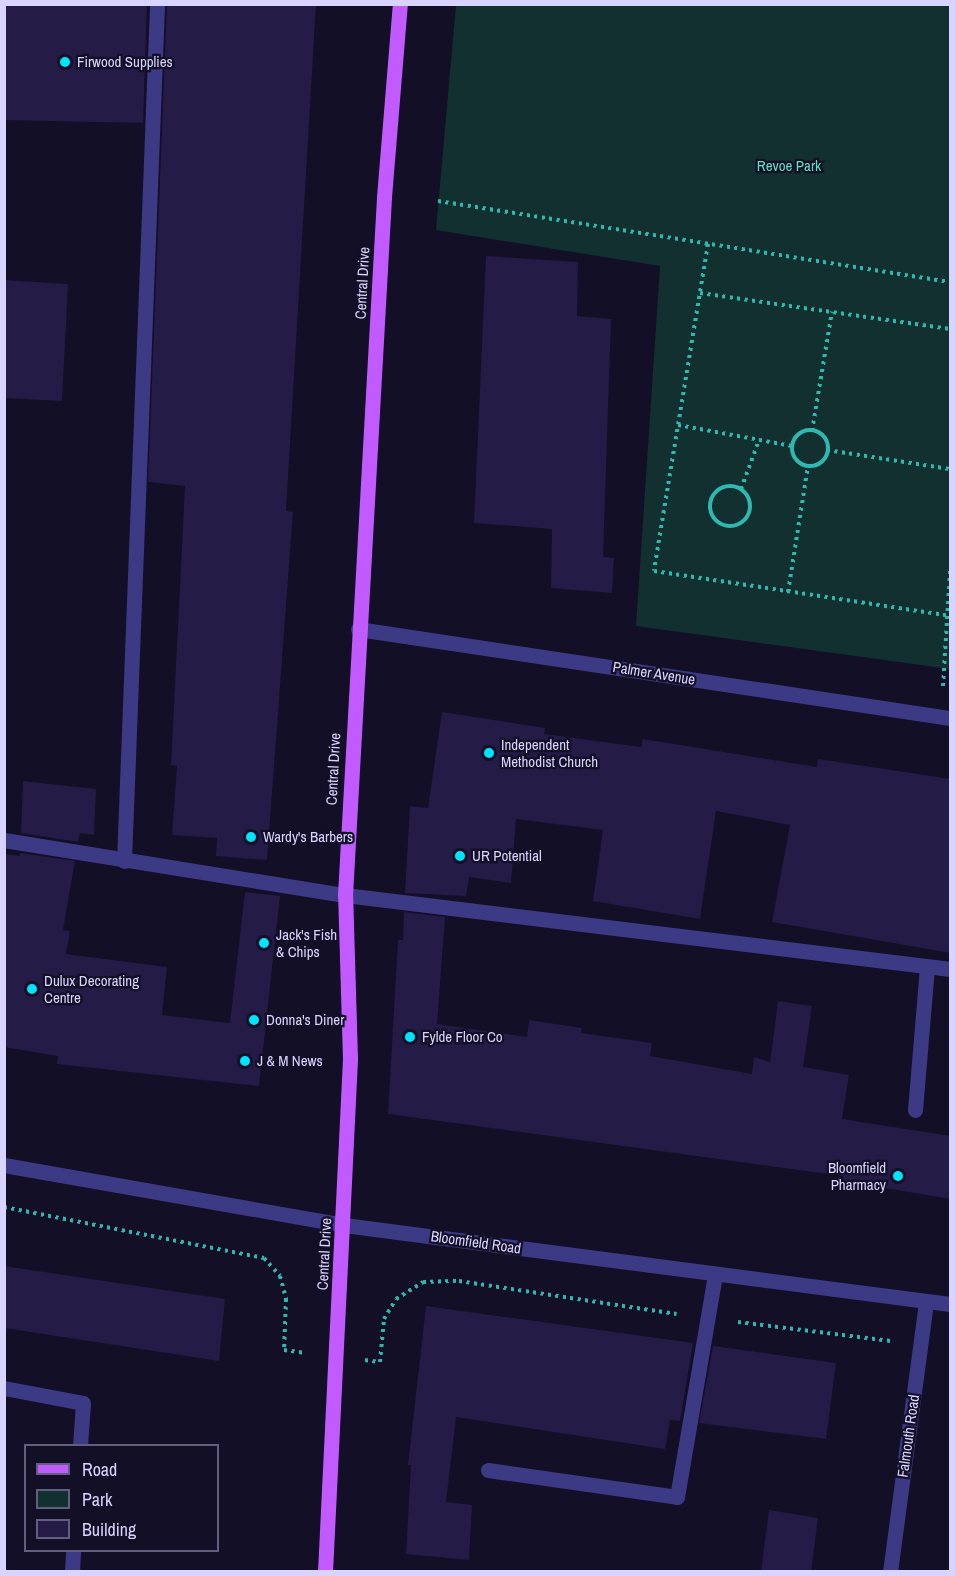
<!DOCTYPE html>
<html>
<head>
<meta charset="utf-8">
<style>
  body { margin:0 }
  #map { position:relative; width:955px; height:1576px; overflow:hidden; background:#130f26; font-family:"Archivo Narrow",sans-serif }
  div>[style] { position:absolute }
  .green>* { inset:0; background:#12302f }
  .building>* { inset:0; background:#241b47 }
  .path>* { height:4px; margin-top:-2px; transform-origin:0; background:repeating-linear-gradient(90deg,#2fb8b0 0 3px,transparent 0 7.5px) }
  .path>.ring { margin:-2px; padding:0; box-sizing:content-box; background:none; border:4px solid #2fb8b0; border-radius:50% }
  .minor>* { height:15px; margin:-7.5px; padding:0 7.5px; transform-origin:7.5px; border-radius:7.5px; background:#3d3a85 }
  .major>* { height:15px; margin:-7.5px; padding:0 7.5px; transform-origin:7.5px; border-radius:7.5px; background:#c25bff }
  .dots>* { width:16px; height:16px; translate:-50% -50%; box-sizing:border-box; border:3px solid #130f26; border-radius:50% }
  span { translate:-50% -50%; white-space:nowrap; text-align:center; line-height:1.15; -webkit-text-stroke:4.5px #130f26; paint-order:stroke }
  .poi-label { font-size:15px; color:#d9d4ff }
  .left { translate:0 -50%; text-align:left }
  .right { translate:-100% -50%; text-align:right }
  .park-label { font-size:15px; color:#5fe0c0 }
  .street-label { font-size:15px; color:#d9d4ff }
  .frame { position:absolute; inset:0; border:6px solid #d9d4ff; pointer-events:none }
  .legend { position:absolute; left:24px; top:1444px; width:195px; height:108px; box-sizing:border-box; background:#130f26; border:2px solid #625e7d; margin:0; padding:8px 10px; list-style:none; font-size:18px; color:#d9d4ff }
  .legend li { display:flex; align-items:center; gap:12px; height:30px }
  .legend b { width:30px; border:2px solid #625e7d }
</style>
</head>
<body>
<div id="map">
  <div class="green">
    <i style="clip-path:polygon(456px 5px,950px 5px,950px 669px,636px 626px,660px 266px,436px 230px)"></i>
  </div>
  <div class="building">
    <i style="clip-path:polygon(4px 4px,147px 4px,143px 123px,4px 120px)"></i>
    <i style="clip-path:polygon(167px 4px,316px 4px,286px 511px,293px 512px,267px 860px,216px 856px,217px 838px,172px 835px,177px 766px,171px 765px,185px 486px,148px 482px)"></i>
    <i style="clip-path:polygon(486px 256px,578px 262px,577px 316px,611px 319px,603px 557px,614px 558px,612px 593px,551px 588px,552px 529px,474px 523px)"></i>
    <i style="clip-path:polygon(4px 280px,68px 284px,62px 401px,4px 398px)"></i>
    <i style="clip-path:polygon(442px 712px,545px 728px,544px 734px,641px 747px,643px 739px,817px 767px,818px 759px,951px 779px,951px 953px,772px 922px,790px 825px,716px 811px,700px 919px,593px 901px,603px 830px,516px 819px,511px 883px,469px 877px,466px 896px,405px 893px,410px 806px,428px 808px)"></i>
    <i style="clip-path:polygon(23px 781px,96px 789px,94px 835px,80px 833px,78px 842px,21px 833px)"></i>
    <i style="clip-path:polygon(20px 853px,75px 861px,63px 930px,70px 931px,66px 954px,167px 967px,162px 1015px,230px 1023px,245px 892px,280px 896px,259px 1086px,57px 1064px,58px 1056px,4px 1047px,4px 854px,20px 856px)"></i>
    <i style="clip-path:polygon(404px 912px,445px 917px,437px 1024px,527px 1037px,529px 1020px,582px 1028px,581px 1033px,652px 1043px,650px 1056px,752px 1074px,754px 1057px,770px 1062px,778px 1001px,812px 1006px,803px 1067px,849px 1075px,842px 1119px,951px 1136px,951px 1199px,842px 1181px,843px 1176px,388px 1114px,398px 940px,403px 940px)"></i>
    <i style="clip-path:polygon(4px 1266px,225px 1299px,219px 1361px,4px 1328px)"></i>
    <i style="clip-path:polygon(426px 1306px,693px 1343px,680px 1421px,670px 1420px,665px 1449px,456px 1417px,446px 1502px,472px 1505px,469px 1560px,406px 1554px,411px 1465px,408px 1465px)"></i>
    <i style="clip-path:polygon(713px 1346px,836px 1363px,826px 1439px,699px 1423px)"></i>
    <i style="clip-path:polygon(769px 1510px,818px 1518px,811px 1572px,761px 1572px)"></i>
  </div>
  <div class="path">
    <i style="left:438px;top:201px;width:518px;rotate:8.99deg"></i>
    <i style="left:708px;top:244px;width:331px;rotate:99.4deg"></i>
    <i style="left:654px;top:571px;width:299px;rotate:8.6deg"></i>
    <i style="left:700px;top:293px;width:253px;rotate:8.2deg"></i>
    <i style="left:678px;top:425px;width:116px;rotate:10.4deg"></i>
    <i class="ring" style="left:792px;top:430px;width:32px;height:32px"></i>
    <i style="left:812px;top:431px;width:121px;rotate:-80.5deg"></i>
    <i style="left:827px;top:450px;width:124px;rotate:8.8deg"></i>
    <i class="ring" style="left:710px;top:486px;width:36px;height:36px"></i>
    <i style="left:741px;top:489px;width:52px;rotate:-69.8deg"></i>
    <i style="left:788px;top:592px;width:128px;rotate:-81deg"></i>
    <i style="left:943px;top:686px;width:116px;rotate:-86.5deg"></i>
    <i style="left:4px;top:1207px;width:265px;rotate:11.1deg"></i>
    <i style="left:264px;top:1258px;width:24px;rotate:48deg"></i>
    <i style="left:280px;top:1276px;width:24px;rotate:75deg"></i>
    <i style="left:286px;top:1299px;width:51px;rotate:92.2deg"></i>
    <i style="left:284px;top:1350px;width:22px;rotate:8deg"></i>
    <i style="left:738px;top:1322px;width:154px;rotate:7.1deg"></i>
    <i style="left:365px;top:1360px;width:15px;rotate:8deg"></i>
    <i style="left:380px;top:1362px;width:43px;rotate:-84.7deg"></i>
    <i style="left:384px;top:1319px;width:23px;rotate:-59deg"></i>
    <i style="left:396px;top:1299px;width:32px;rotate:-32deg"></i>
    <i style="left:423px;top:1282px;width:36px;rotate:-2deg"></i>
    <i style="left:459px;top:1281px;width:220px;rotate:8.6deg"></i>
  </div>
  <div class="minor">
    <i style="left:358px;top:629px;width:599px;rotate:8.55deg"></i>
    <i style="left:4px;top:840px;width:345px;rotate:9.2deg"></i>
    <i style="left:345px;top:895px;width:610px;rotate:6.97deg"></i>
    <i style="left:124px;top:861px;width:858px;rotate:-87.79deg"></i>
    <i style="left:915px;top:1110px;width:144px;rotate:-85.2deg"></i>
    <i style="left:4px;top:1165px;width:345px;rotate:10deg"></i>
    <i style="left:344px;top:1225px;width:611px;rotate:7.43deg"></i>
    <i style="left:4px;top:1388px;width:80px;rotate:10.8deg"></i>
    <i style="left:83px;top:1403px;width:43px;rotate:94deg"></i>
    <i style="left:488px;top:1470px;width:191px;rotate:8.1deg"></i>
    <i style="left:677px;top:1497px;width:225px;rotate:-80.3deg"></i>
    <i style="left:72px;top:1572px;width:22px;rotate:-87deg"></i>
    <i style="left:890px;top:1572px;width:273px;rotate:-82.4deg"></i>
  </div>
  <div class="major">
    <i style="left:325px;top:1572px;width:514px;rotate:-87.21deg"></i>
    <i style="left:350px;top:1059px;width:164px;rotate:-91.7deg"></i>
    <i style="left:345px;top:895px;width:699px;rotate:-86.8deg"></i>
    <i style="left:384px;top:197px;width:194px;rotate:-85.3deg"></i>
  </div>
  <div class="dots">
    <i style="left:65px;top:62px;background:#00e5ff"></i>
    <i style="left:489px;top:753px;background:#00e5ff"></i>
    <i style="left:251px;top:837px;background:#00e5ff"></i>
    <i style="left:460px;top:856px;background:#00e5ff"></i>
    <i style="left:264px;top:943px;background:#00e5ff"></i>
    <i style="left:32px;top:989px;background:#00e5ff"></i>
    <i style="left:254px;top:1020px;background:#00e5ff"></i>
    <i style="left:410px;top:1037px;background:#00e5ff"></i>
    <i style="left:245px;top:1061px;background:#00e5ff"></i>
    <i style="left:898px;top:1176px;background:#00e5ff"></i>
  </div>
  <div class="poi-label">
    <span class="left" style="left:77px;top:62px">Firwood Supplies</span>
    <span class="left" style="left:501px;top:753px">Independent<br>Methodist Church</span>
    <span class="left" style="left:263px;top:837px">Wardy's Barbers</span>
    <span class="left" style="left:472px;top:856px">UR Potential</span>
    <span class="left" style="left:276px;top:943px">Jack's Fish<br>&amp; Chips</span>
    <span class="left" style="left:44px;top:989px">Dulux Decorating<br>Centre</span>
    <span class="left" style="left:266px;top:1020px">Donna's Diner</span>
    <span class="left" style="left:422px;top:1037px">Fylde Floor Co</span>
    <span class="left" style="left:257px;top:1061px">J &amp; M News</span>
    <span class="right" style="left:886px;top:1176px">Bloomfield<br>Pharmacy</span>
  </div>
  <div class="park-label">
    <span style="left:789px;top:166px">Revoe Park</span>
  </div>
  <div class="street-label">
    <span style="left:362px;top:283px;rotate:-87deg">Central Drive</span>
    <span style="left:654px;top:673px;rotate:9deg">Palmer Avenue</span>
    <span style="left:333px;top:769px;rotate:-87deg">Central Drive</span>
    <span style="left:476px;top:1242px;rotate:8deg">Bloomfield Road</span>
    <span style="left:324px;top:1254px;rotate:-87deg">Central Drive</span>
    <span style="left:908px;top:1436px;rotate:-82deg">Falmouth Road</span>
  </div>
  <div class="frame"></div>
  <ul class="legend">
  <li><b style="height:8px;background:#c25bff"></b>Road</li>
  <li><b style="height:16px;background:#12302f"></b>Park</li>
  <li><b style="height:16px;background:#241b47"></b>Building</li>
  </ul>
</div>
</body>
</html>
